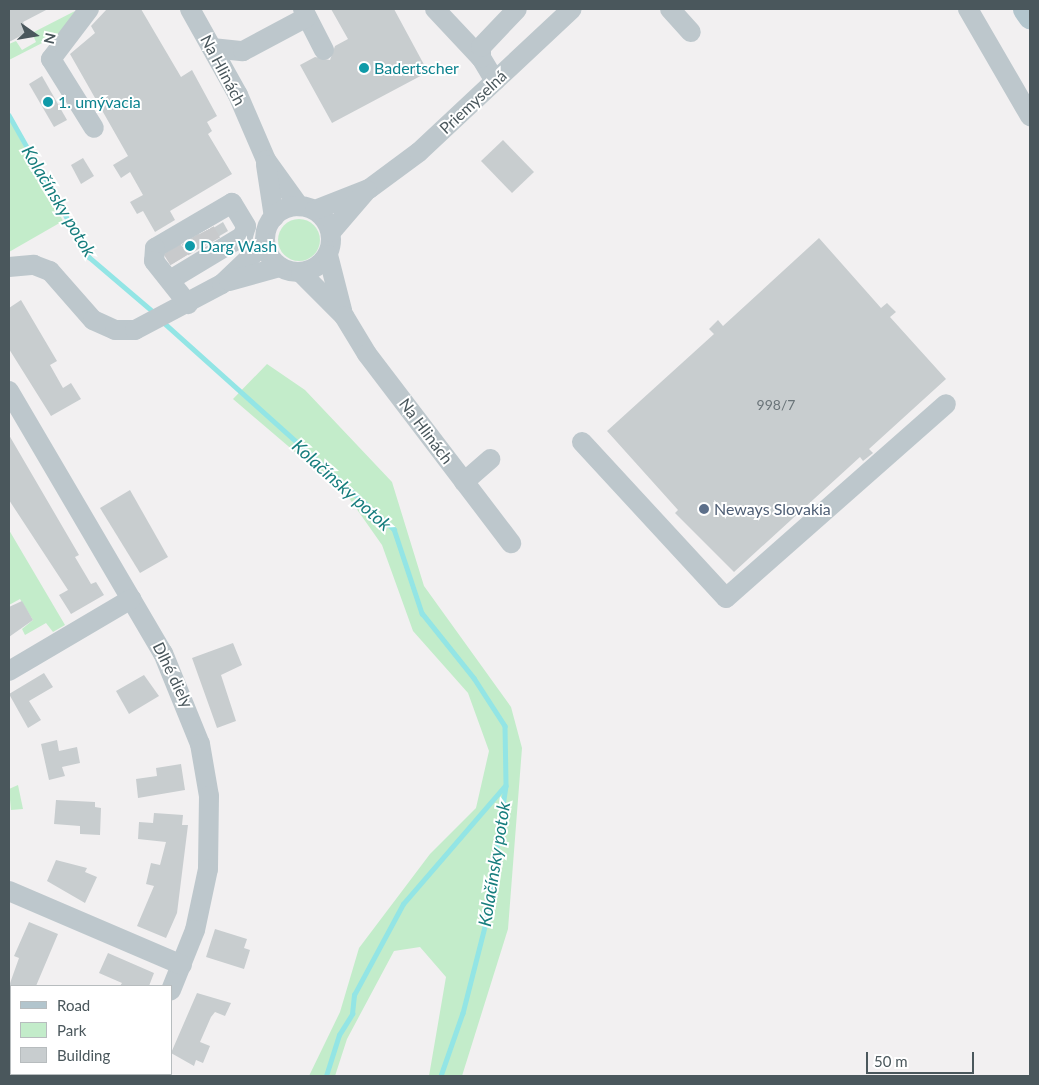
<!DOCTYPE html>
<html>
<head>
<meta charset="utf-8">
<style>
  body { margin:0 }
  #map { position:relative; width:1039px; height:1085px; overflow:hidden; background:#f2f0f1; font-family:Lato,sans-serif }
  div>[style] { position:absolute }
  .green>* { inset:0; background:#c3ecca }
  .round { border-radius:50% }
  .stream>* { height:4.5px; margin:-2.25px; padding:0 2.25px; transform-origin:2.25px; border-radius:2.25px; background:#93e5e5 }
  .building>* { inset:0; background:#c8cdcf }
  .minor-tunnel>* { height:20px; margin-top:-10px; transform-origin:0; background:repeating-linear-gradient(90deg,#c8cacc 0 20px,transparent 0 30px) }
  .minor>* { height:20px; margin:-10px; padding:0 10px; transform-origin:10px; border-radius:10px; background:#bdc7cc }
  .minor>.ring { margin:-10px; padding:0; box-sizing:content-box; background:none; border:20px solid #bdc7cc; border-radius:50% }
  .major>* { height:25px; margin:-12.5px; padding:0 12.5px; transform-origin:12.5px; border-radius:12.5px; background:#b2c5cd }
  .dots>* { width:14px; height:14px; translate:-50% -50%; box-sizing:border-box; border:2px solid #fff; border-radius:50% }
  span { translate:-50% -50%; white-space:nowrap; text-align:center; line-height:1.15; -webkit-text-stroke:4px #fff; paint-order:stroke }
  .number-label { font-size:14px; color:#6a7479 }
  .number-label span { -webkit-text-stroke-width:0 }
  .culture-label { font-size:16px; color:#0d838f }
  .left { translate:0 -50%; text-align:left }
  .street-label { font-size:16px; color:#4a575c }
  .service-label { font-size:16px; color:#4e5e75 }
  .water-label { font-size:18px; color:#167d7d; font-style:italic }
  .frame { position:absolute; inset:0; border:10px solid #4a575c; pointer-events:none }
  .legend { position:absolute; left:10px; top:985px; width:162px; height:90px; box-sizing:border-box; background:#fff; border:1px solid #b7bcbe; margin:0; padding:6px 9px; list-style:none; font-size:15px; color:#4a575c }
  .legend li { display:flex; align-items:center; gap:10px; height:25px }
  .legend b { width:25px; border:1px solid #b7bcbe }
  .north { position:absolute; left:10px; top:10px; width:50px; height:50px; -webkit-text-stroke:4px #fff; paint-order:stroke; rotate:103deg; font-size:14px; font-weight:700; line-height:20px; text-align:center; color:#4a575c }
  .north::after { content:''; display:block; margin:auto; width:18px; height:22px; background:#4a575c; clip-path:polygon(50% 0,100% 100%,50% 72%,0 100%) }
  .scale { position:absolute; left:866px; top:1052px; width:108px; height:22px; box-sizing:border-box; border:2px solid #4a575c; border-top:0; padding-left:6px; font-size:15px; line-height:18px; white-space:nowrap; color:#4a575c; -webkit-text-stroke:4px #fff; paint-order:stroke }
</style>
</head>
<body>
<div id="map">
  <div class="green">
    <i style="clip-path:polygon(75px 11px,53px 45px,48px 40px,9px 60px,9px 44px,16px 41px,22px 50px,36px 42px,32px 33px)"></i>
    <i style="clip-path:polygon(9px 118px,63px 221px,9px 252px)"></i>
    <i class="round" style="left:278px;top:219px;width:42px;height:42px"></i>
    <i style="clip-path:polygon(267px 364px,305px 390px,392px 482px,424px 586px,511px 707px,522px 748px,508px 929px,462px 1076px,429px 1076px,446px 977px,420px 947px,394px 951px,347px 1039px,335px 1076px,309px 1076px,340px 1012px,359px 948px,430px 854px,476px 808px,489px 751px,468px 693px,413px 631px,382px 545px,349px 498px,233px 399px)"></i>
    <i style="clip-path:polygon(9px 530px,65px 625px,53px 632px,46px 623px,25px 635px,22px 629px,33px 620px,20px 599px,9px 605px)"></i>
    <i style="clip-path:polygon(18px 785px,23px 809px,11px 810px,9px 789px)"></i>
  </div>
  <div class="stream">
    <i style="left:9px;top:115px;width:163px;rotate:60.6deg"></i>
    <i style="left:89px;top:257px;width:88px;rotate:40.4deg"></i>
    <i style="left:162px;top:321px;width:312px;rotate:41.9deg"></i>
    <i style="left:394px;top:529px;width:89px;rotate:71.6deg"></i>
    <i style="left:422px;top:613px;width:83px;rotate:51.3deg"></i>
    <i style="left:474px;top:678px;width:57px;rotate:57.1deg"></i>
    <i style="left:505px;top:726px;width:60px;rotate:89deg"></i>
    <i style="left:506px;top:786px;width:138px;rotate:98.3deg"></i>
    <i style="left:486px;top:923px;width:93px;rotate:104.3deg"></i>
    <i style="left:463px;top:1013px;width:67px;rotate:109.2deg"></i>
    <i style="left:326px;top:1076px;width:43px;rotate:-72.4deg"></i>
    <i style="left:339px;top:1035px;width:25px;rotate:-58deg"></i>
    <i style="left:352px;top:1014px;width:19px;rotate:-84deg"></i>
    <i style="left:354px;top:995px;width:103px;rotate:-61.7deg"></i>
    <i style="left:403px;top:904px;width:156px;rotate:-49.2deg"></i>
  </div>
  <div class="building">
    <i style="clip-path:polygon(9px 9px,48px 9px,23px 22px,28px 32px,9px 42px)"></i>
    <i style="clip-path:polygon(107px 9px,141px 9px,181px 77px,192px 70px,217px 116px,207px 122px,212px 131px,208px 134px,232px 174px,170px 211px,175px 220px,155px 232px,143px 211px,137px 214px,130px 202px,143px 195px,130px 172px,121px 178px,113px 165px,128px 156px,70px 54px,95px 33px,91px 26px)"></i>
    <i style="clip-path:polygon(331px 9px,394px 9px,428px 72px,332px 123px,300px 65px,315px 57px,330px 60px,335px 46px,348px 39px)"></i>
    <i style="clip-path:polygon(42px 76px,67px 120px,54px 127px,29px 84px)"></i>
    <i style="clip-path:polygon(503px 140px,534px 172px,512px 193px,481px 161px)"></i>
    <i style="clip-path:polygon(83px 158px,94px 176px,81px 184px,71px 165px)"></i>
    <i style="clip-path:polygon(223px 222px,228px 231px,172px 264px,166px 257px)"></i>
    <i style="clip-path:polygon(819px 238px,881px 308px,887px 303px,896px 312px,890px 317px,946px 379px,869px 449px,873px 453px,863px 461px,860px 457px,734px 572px,675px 513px,678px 510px,607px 431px,714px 334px,709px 329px,718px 320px,723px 326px)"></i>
    <i style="clip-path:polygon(21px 300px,57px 361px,50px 365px,63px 388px,71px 383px,81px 399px,51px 416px,9px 349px,9px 308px)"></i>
    <i style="clip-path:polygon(9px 435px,79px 555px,75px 557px,91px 584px,96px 582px,104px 595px,71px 614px,59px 595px,68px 590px,9px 500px)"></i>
    <i style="clip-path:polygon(130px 490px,168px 557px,140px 573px,100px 508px)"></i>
    <i style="clip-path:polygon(22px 601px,33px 620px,9px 637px,9px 607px)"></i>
    <i style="clip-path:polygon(233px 643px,242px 665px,221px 675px,236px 721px,217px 728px,192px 658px)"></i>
    <i style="clip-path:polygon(44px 673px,53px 687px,29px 701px,41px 720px,28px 728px,9px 694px)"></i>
    <i style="clip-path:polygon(144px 675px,159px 696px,129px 714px,116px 691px)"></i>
    <i style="clip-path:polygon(57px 740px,59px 751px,77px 747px,80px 763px,62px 767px,65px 776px,49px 780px,41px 744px)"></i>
    <i style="clip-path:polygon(181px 764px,185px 790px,138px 798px,136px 779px,157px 776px,156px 768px)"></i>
    <i style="clip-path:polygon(56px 800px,95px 802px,95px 807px,101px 808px,100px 835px,80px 834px,80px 826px,54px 824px)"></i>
    <i style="clip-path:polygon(154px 813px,183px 815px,182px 825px,188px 825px,177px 913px,166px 938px,137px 926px,154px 886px,146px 884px,151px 863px,160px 865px,166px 842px,138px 839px,139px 822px,153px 823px)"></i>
    <i style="clip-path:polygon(56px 860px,87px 868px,85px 872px,97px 877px,85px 903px,47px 881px)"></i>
    <i style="clip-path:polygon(29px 922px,58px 934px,36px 986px,9px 986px,19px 958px,14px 956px)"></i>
    <i style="clip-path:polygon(215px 929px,247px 939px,244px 948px,250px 950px,244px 969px,206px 957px)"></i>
    <i style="clip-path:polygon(108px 953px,154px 973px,149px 986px,120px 986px,122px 983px,99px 973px)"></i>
    <i style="clip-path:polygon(197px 993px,231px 1003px,225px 1016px,215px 1012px,211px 1017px,200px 1042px,210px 1046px,203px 1063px,196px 1060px,194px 1066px,171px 1053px)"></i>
  </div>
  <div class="minor-tunnel">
    <i style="left:205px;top:231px;width:13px;rotate:61deg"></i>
    <i style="left:190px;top:239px;width:13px;rotate:58deg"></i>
    <i style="left:172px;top:249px;width:13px;rotate:58deg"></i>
  </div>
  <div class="minor">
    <i style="left:89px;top:9px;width:63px;rotate:127.2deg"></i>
    <i style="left:51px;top:59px;width:81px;rotate:58.1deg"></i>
    <i style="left:190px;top:9px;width:98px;rotate:60.8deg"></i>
    <i style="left:238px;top:95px;width:71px;rotate:66.7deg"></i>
    <i style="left:266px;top:160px;width:57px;rotate:54.3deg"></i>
    <i style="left:303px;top:9px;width:46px;rotate:62.9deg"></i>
    <i style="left:435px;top:9px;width:67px;rotate:46.8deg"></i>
    <i style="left:670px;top:9px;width:31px;rotate:48deg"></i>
    <i style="left:968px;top:9px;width:124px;rotate:59.9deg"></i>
    <i style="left:212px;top:48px;width:31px;rotate:6deg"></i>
    <i style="left:243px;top:51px;width:72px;rotate:-28deg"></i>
    <i style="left:495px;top:81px;width:27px;rotate:-121deg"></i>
    <i style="left:481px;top:58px;width:11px;rotate:-90deg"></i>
    <i style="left:481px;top:47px;width:52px;rotate:-46.5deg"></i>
    <i style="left:266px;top:165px;width:53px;rotate:81.3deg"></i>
    <i class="ring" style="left:265px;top:206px;width:46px;height:46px"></i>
    <i style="left:315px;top:210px;width:58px;rotate:-21.3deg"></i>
    <i style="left:369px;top:189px;width:62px;rotate:-36.5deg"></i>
    <i style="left:419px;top:152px;width:209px;rotate:-43.1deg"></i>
    <i style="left:331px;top:232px;width:55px;rotate:-49.4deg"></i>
    <i style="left:328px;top:255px;width:57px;rotate:75.7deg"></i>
    <i style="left:9px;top:267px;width:25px;rotate:-5deg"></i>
    <i style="left:34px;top:265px;width:17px;rotate:21deg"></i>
    <i style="left:50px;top:271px;width:65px;rotate:48.7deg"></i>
    <i style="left:93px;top:320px;width:24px;rotate:24deg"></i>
    <i style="left:115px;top:330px;width:20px"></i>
    <i style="left:135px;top:330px;width:98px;rotate:-27.9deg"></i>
    <i style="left:222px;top:284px;width:59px;rotate:-43.6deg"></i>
    <i style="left:301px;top:273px;width:61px;rotate:45deg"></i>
    <i style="left:344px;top:316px;width:44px;rotate:58.8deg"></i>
    <i style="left:367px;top:354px;width:238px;rotate:52.7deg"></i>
    <i style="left:170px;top:280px;width:85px;rotate:-31.1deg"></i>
    <i style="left:243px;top:236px;width:10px;rotate:-73deg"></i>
    <i style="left:246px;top:226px;width:27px;rotate:-121deg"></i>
    <i style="left:232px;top:203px;width:89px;rotate:149.7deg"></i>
    <i style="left:155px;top:248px;width:13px;rotate:94deg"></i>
    <i style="left:154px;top:261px;width:55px;rotate:51.7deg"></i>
    <i style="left:229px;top:281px;width:53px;rotate:-15.4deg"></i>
    <i style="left:9px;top:391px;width:304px;rotate:59.6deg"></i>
    <i style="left:163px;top:653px;width:98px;rotate:67.9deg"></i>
    <i style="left:200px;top:744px;width:53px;rotate:80.2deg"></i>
    <i style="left:209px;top:796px;width:73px;rotate:90.8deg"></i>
    <i style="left:208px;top:869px;width:62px;rotate:102deg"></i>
    <i style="left:195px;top:930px;width:65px;rotate:111.8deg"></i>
    <i style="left:582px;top:442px;width:212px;rotate:47.3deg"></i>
    <i style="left:726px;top:598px;width:293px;rotate:-41.4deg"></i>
    <i style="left:464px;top:482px;width:35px;rotate:-41deg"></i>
    <i style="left:9px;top:671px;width:142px;rotate:-30.5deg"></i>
    <i style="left:9px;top:891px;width:188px;rotate:23.2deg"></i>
    <i style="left:134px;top:1076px;width:2px;rotate:-63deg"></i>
  </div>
  <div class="major">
    <i style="left:1025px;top:9px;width:9px;rotate:54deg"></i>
  </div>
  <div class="dots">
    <i style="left:364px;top:68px;background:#0f9aa8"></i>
    <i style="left:48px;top:102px;background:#0f9aa8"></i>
    <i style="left:190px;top:246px;background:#0f9aa8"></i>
    <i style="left:704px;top:509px;background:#5c6f8a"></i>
  </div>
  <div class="number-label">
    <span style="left:776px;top:405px">998/7</span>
  </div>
  <div class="culture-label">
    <span class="left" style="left:374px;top:68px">Badertscher</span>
    <span class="left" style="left:58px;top:102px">1. umývacia</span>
    <span class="left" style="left:200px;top:246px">Darg Wash</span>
  </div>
  <div class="street-label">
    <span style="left:223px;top:70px;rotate:62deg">Na Hlinách</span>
    <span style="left:473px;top:102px;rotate:-43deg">Priemyselná</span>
    <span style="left:426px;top:431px;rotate:53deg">Na Hlinách</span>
    <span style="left:173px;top:675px;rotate:64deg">Dlhé diely</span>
  </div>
  <div class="service-label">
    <span class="left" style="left:714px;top:509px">Neways Slovakia</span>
  </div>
  <div class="water-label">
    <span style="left:59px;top:201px;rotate:59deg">Kolačínsky potok</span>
    <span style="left:342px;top:485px;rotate:42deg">Kolačínsky potok</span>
    <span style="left:494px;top:864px;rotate:-81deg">Kolačínsky potok</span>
  </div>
  <div class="frame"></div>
  <ul class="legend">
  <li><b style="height:6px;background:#b2c5cd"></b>Road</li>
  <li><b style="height:14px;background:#c3ecca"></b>Park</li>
  <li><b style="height:14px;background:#c8cdcf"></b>Building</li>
  </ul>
  <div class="north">N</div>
  <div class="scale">50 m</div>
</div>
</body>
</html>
